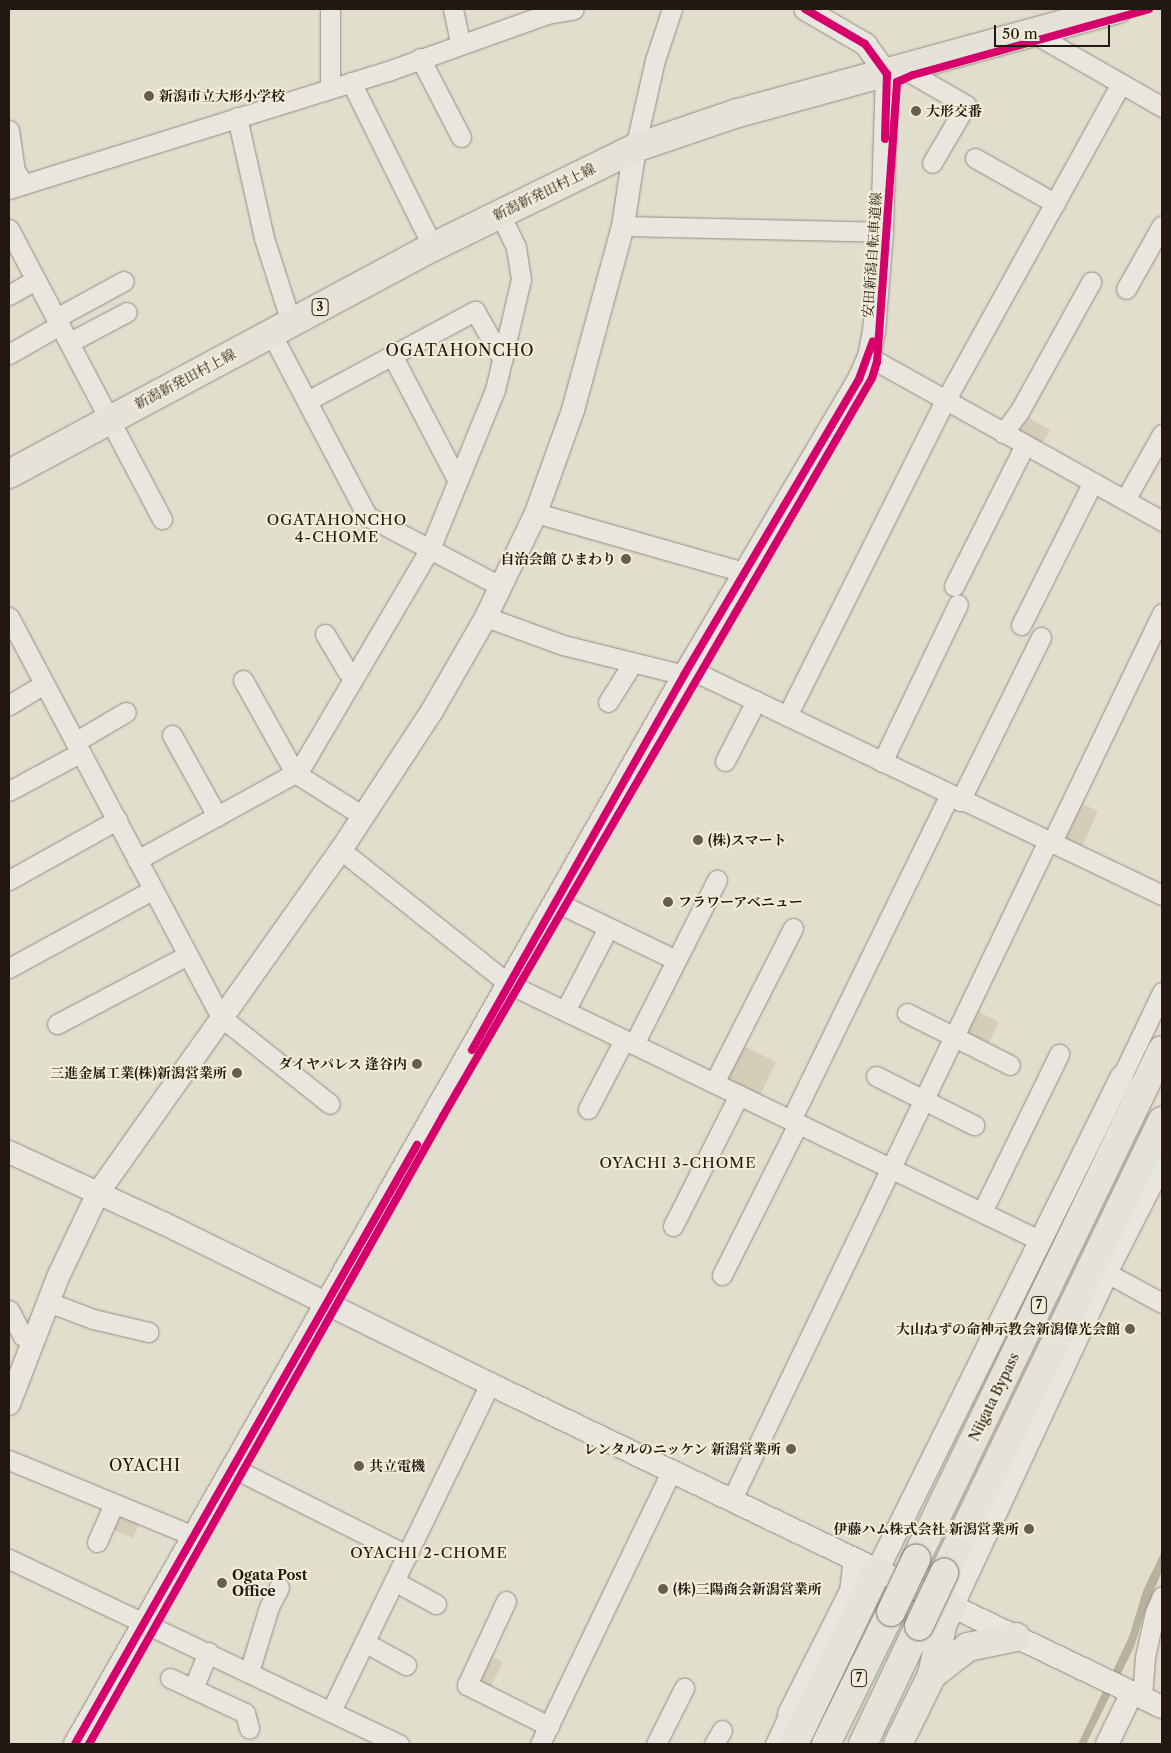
<!DOCTYPE html>
<html>
<head>
<meta charset="utf-8">
<style>
  body { margin:0 }
  #map { position:relative; width:1171px; height:1753px; overflow:hidden; background:#e2decd; font-family:"Libre Caslon Text","Noto Serif JP",serif }
  div>[style] { position:absolute }
  .green>* { inset:0; background:#d4ceb8 }
  .water>* { inset:0; background:#b8b19d }
  .roads { filter:drop-shadow(0 0 1px #918d83) drop-shadow(0 0 1px #918d83) }
  .minor>* { height:19px; margin:-9.5px; padding:0 9.5px; transform-origin:9.5px; border-radius:9.5px; background:#e8e6de }
  .tertiary>* { height:22px; margin:-11px; padding:0 11px; transform-origin:11px; border-radius:11px; background:#e8e6de }
  .primary>* { height:28px; margin:-14px; padding:0 14px; transform-origin:14px; border-radius:14px; background:#e5e2d8 }
  .trunk>* { height:28px; margin:-14px; padding:0 14px; transform-origin:14px; border-radius:14px; background:#e5e2d8 }
  .bridges { filter:drop-shadow(0 0 1px #767269) drop-shadow(0 0 1px #767269) }
  .trunk-bridge>* { height:28px; margin:-14px; padding:0 14px; transform-origin:14px; border-radius:14px; background:#e5e2d8 }
  .cycleway>* { height:8px; margin:-4px; padding:0 4px; transform-origin:4px; border-radius:4px; background:#d6006c }
  .dots>* { width:14px; height:14px; translate:-50% -50%; box-sizing:border-box; border:2px solid #f1edd9; border-radius:50% }
  span { translate:-50% -50%; white-space:nowrap; text-align:center; line-height:1.15; -webkit-text-stroke:4px #f1edd9; paint-order:stroke }
  .shield-label span { padding:1px 4px; background:#f1edd9; border:1px solid; border-radius:4px; -webkit-text-stroke-width:0 }
  .shield-label { font-size:12px; color:#231712; font-weight:700 }
  .poi-label { font-size:14px; color:#231712; font-weight:700 }
  .left { translate:0 -50%; text-align:left }
  .right { translate:-100% -50%; text-align:right }
  .street-label { font-size:14px; color:#231712 }
  .neighbourhood-label { font-size:15px; color:#231712; letter-spacing:1px }
  .quarter-label { font-size:16px; color:#231712; letter-spacing:1px }
  .frame { position:absolute; inset:0; border:10px solid #231712; pointer-events:none }
  .scale { position:absolute; left:994px; top:25px; width:116px; height:22px; box-sizing:border-box; border:2px solid #231712; border-top:0; padding-left:6px; font-size:15px; line-height:18px; white-space:nowrap; color:#231712; -webkit-text-stroke:4px #f1edd9; paint-order:stroke }
</style>
</head>
<body>
<div id="map">
  <div class="green">
    <i style="clip-path:polygon(1019px 412px,1050px 430px,1037px 453px,1007px 435px)"></i>
    <i style="clip-path:polygon(1075px 800px,1098px 811px,1078px 856px,1053px 844px)"></i>
    <i style="clip-path:polygon(970px 1007px,999px 1022px,985px 1050px,956px 1036px)"></i>
    <i style="clip-path:polygon(736px 1042px,776px 1062px,756px 1103px,715px 1083px)"></i>
    <i style="clip-path:polygon(115px 1504px,143px 1516px,133px 1538px,106px 1527px)"></i>
    <i style="clip-path:polygon(483px 1652px,503px 1662px,487px 1694px,468px 1685px)"></i>
  </div>
  <div class="water">
    <i style="clip-path:polygon(1162px 1551px,1162px 1571px,1144px 1615px,1134px 1647px,1086px 1744px,1078px 1744px,1129px 1637px,1143px 1591px)"></i>
  </div>
  <div class="roads">
    <div class="minor">
      <i style="left:453px;top:9px;width:34px;rotate:78deg"></i>
      <i style="left:1033px;top:33px;width:149px;rotate:29.8deg"></i>
      <i style="left:420px;top:58px;width:89px;rotate:62.6deg"></i>
      <i style="left:904px;top:69px;width:72px;rotate:30.1deg"></i>
      <i style="left:966px;top:105px;width:67px;rotate:120.4deg"></i>
      <i style="left:351px;top:82px;width:184px;rotate:63.6deg"></i>
      <i style="left:330px;top:88px;width:79px;rotate:-90deg"></i>
      <i style="left:237px;top:117px;width:124px;rotate:77.4deg"></i>
      <i style="left:264px;top:238px;width:88px;rotate:72.2deg"></i>
      <i style="left:9px;top:130px;width:41px;rotate:81.7deg"></i>
      <i style="left:15px;top:171px;width:16px;rotate:55deg"></i>
      <i style="left:635px;top:148px;width:90px;rotate:-77.2deg"></i>
      <i style="left:655px;top:60px;width:54px;rotate:-71.6deg"></i>
      <i style="left:975px;top:158px;width:92px;rotate:29.4deg"></i>
      <i style="left:9px;top:189px;width:397px;rotate:-17.3deg"></i>
      <i style="left:388px;top:71px;width:169px;rotate:-19.7deg"></i>
      <i style="left:547px;top:14px;width:27px;rotate:-10deg"></i>
      <i style="left:623px;top:226px;width:259px;rotate:1.3deg"></i>
      <i style="left:9px;top:229px;width:328px;rotate:62.2deg"></i>
      <i style="left:1126px;top:289px;width:73px;rotate:-60.6deg"></i>
      <i style="left:9px;top:295px;width:30px;rotate:-30deg"></i>
      <i style="left:56px;top:318px;width:77px;rotate:-28.6deg"></i>
      <i style="left:271px;top:333px;width:207px;rotate:62.3deg"></i>
      <i style="left:367px;top:516px;width:150px;rotate:27.8deg"></i>
      <i style="left:70px;top:342px;width:64px;rotate:-27.8deg"></i>
      <i style="left:9px;top:354px;width:59px;rotate:-29.6deg"></i>
      <i style="left:392px;top:355px;width:142px;rotate:62.4deg"></i>
      <i style="left:869px;top:357px;width:336px;rotate:29.2deg"></i>
      <i style="left:307px;top:401px;width:191px;rotate:-28.2deg"></i>
      <i style="left:475px;top:311px;width:56px;rotate:60.3deg"></i>
      <i style="left:1003px;top:433px;width:26px;rotate:-53deg"></i>
      <i style="left:1019px;top:412px;width:149px;rotate:-61deg"></i>
      <i style="left:1125px;top:500px;width:76px;rotate:-60.7deg"></i>
      <i style="left:536px;top:513px;width:218px;rotate:15.9deg"></i>
      <i style="left:954px;top:586px;width:158px;rotate:-63.3deg"></i>
      <i style="left:9px;top:617px;width:453px;rotate:62.1deg"></i>
      <i style="left:221px;top:1017px;width:139px;rotate:38.6deg"></i>
      <i style="left:486px;top:617px;width:82px;rotate:20deg"></i>
      <i style="left:563px;top:645px;width:125px;rotate:13.9deg"></i>
      <i style="left:1021px;top:625px;width:160px;rotate:-63.3deg"></i>
      <i style="left:325px;top:634px;width:43px;rotate:59.3deg"></i>
      <i style="left:347px;top:671px;width:9px;rotate:32deg"></i>
      <i style="left:689px;top:669px;width:524px;rotate:25.54deg"></i>
      <i style="left:243px;top:680px;width:107px;rotate:60.8deg"></i>
      <i style="left:295px;top:773px;width:80px;rotate:32.3deg"></i>
      <i style="left:608px;top:702px;width:45px;rotate:-57.7deg"></i>
      <i style="left:9px;top:705px;width:39px;rotate:-31deg"></i>
      <i style="left:787px;top:716px;width:352px;rotate:-63.4deg"></i>
      <i style="left:945px;top:401px;width:363px;rotate:-61deg"></i>
      <i style="left:172px;top:735px;width:93px;rotate:60.9deg"></i>
      <i style="left:75px;top:742px;width:59px;rotate:-30.5deg"></i>
      <i style="left:725px;top:761px;width:68px;rotate:-62.7deg"></i>
      <i style="left:882px;top:762px;width:175px;rotate:-64.3deg"></i>
      <i style="left:9px;top:791px;width:81px;rotate:-28.2deg"></i>
      <i style="left:960px;top:801px;width:183px;rotate:-63.7deg"></i>
      <i style="left:1051px;top:844px;width:256px;rotate:-64.3deg"></i>
      <i style="left:341px;top:850px;width:215px;rotate:38.6deg"></i>
      <i style="left:509px;top:984px;width:591px;rotate:25.78deg"></i>
      <i style="left:137px;top:860px;width:185px;rotate:-28.8deg"></i>
      <i style="left:299px;top:771px;width:258px;rotate:-59.5deg"></i>
      <i style="left:430px;top:549px;width:172px;rotate:-67.8deg"></i>
      <i style="left:495px;top:390px;width:114px;rotate:-76.8deg"></i>
      <i style="left:521px;top:279px;width:32px;rotate:-99deg"></i>
      <i style="left:516px;top:247px;width:37px;rotate:-116deg"></i>
      <i style="left:9px;top:880px;width:124px;rotate:-29.1deg"></i>
      <i style="left:556px;top:902px;width:133px;rotate:25.8deg"></i>
      <i style="left:9px;top:968px;width:163px;rotate:-28.6deg"></i>
      <i style="left:565px;top:1011px;width:93px;rotate:-62.6deg"></i>
      <i style="left:907px;top:1013px;width:115px;rotate:26.8deg"></i>
      <i style="left:57px;top:1024px;width:146px;rotate:-27.8deg"></i>
      <i style="left:634px;top:1044px;width:184px;rotate:-63.2deg"></i>
      <i style="left:876px;top:1076px;width:110px;rotate:26.6deg"></i>
      <i style="left:1122px;top:1076px;width:93px;rotate:-64.5deg"></i>
      <i style="left:714px;top:1083px;width:174px;rotate:-63deg"></i>
      <i style="left:588px;top:1109px;width:78px;rotate:-62.4deg"></i>
      <i style="left:791px;top:1120px;width:360px;rotate:-64deg"></i>
      <i style="left:1162px;top:1165px;width:121px;rotate:117deg"></i>
      <i style="left:1107px;top:1273px;width:63px;rotate:28.6deg"></i>
      <i style="left:982px;top:1212px;width:176px;rotate:-64deg"></i>
      <i style="left:673px;top:1226px;width:147px;rotate:-63.3deg"></i>
      <i style="left:722px;top:1275px;width:169px;rotate:-63.3deg"></i>
      <i style="left:48px;top:1302px;width:48px;rotate:20.7deg"></i>
      <i style="left:93px;top:1319px;width:57px;rotate:13.3deg"></i>
      <i style="left:9px;top:1310px;width:30px;rotate:62deg"></i>
      <i style="left:23px;top:1336px;width:11px;rotate:27deg"></i>
      <i style="left:9px;top:1460px;width:199px;rotate:22.4deg"></i>
      <i style="left:233px;top:1468px;width:195px;rotate:26.6deg"></i>
      <i style="left:731px;top:1501px;width:730px;rotate:-64.35deg"></i>
      <i style="left:97px;top:1542px;width:42px;rotate:-65.9deg"></i>
      <i style="left:9px;top:1559px;width:432px;rotate:25.4deg"></i>
      <i style="left:394px;top:1581px;width:48px;rotate:28.7deg"></i>
      <i style="left:506px;top:1601px;width:93px;rotate:114.9deg"></i>
      <i style="left:467px;top:1685px;width:92px;rotate:26.6deg"></i>
      <i style="left:364px;top:1642px;width:48px;rotate:28.7deg"></i>
      <i style="left:249px;top:1672px;width:68px;rotate:-72.9deg"></i>
      <i style="left:269px;top:1607px;width:22px;rotate:-63deg"></i>
      <i style="left:170px;top:1678px;width:83px;rotate:25deg"></i>
      <i style="left:245px;top:1713px;width:16px;rotate:75deg"></i>
      <i style="left:193px;top:1689px;width:40px;rotate:-68deg"></i>
      <i style="left:1142px;top:1697px;width:40px;rotate:-85.7deg"></i>
      <i style="left:1145px;top:1657px;width:46px;rotate:-77.5deg"></i>
      <i style="left:1155px;top:1612px;width:17px;rotate:-66deg"></i>
      <i style="left:331px;top:1711px;width:364px;rotate:-64.1deg"></i>
      <i style="left:540px;top:1744px;width:302px;rotate:-64.3deg"></i>
      <i style="left:656px;top:1744px;width:63px;rotate:-63.4deg"></i>
      <i style="left:714px;top:1744px;width:16px;rotate:-60deg"></i>
      <i style="left:775px;top:1744px;width:33px;rotate:-65deg"></i>
    </div>
    <div class="tertiary">
      <i style="left:9px;top:1152px;width:170px;rotate:24.8deg"></i>
      <i style="left:163px;top:1223px;width:364px;rotate:26.2deg"></i>
      <i style="left:490px;top:1384px;width:746px;rotate:25.67deg"></i>
      <i style="left:9px;top:1404px;width:136px;rotate:-68.9deg"></i>
      <i style="left:58px;top:1277px;width:93px;rotate:-64.5deg"></i>
      <i style="left:98px;top:1193px;width:420px;rotate:-54.7deg"></i>
      <i style="left:341px;top:850px;width:166px;rotate:-56.8deg"></i>
      <i style="left:432px;top:711px;width:108px;rotate:-60.1deg"></i>
      <i style="left:486px;top:617px;width:115px;rotate:-64.3deg"></i>
      <i style="left:536px;top:513px;width:109px;rotate:-70.2deg"></i>
      <i style="left:573px;top:410px;width:191px;rotate:-74.8deg"></i>
      <i style="left:623px;top:226px;width:79px;rotate:-81.3deg"></i>
      <i style="left:877px;top:1571px;width:552px;rotate:-63.67deg"></i>
      <i style="left:952px;top:1607px;width:368px;rotate:-65.1deg"></i>
      <i style="left:789px;top:1714px;width:138px;rotate:-63.2deg"></i>
      <i style="left:851px;top:1591px;width:31px;rotate:-83deg"></i>
      <i style="left:75px;top:1744px;width:1230px;rotate:-60.33deg"></i>
      <i style="left:684px;top:675px;width:344px;rotate:-59.4deg"></i>
      <i style="left:859px;top:379px;width:24px;rotate:-66deg"></i>
      <i style="left:869px;top:357px;width:25px;rotate:-79deg"></i>
      <i style="left:874px;top:332px;width:100px;rotate:-85.4deg"></i>
      <i style="left:882px;top:232px;width:158px;rotate:-88.2deg"></i>
      <i style="left:887px;top:74px;width:37px;rotate:-126deg"></i>
      <i style="left:865px;top:44px;width:69px;rotate:-149.7deg"></i>
      <i style="left:1107px;top:1744px;width:57px;rotate:-63.9deg"></i>
    </div>
    <div class="primary">
      <i style="left:9px;top:474px;width:481px;rotate:-28.2deg"></i>
      <i style="left:433px;top:247px;width:225px;rotate:-26.1deg"></i>
      <i style="left:635px;top:148px;width:109px;rotate:-18.8deg"></i>
      <i style="left:738px;top:113px;width:394px;rotate:-15.3deg"></i>
    </div>
    <div class="trunk">
      <i style="left:916px;top:1559px;width:565px;rotate:-64.21deg"></i>
      <i style="left:944px;top:1573px;width:502px;rotate:-64.25deg"></i>
      <i style="left:932px;top:1675px;width:54px;rotate:-78.3deg"></i>
      <i style="left:943px;top:1622px;width:17px;rotate:-59deg"></i>
      <i style="left:794px;top:1744px;width:192px;rotate:-64.4deg"></i>
      <i style="left:826px;top:1744px;width:147px;rotate:-63.8deg"></i>
      <i style="left:863px;top:1744px;width:131px;rotate:-64.6deg"></i>
      <i style="left:898px;top:1744px;width:77px;rotate:-63.8deg"></i>
      <i style="left:932px;top:1675px;width:46px;rotate:-37.9deg"></i>
      <i style="left:968px;top:1647px;width:49px;rotate:-11.8deg"></i>
    </div>
  </div>
  <div class="bridges">
    <div class="trunk-bridge">
      <i style="left:891px;top:1612px;width:59px;rotate:-64.7deg"></i>
      <i style="left:919px;top:1626px;width:59px;rotate:-64.7deg"></i>
    </div>
  </div>
  <div class="cycleway">
    <i style="left:805px;top:9px;width:69px;rotate:30.3deg"></i>
    <i style="left:865px;top:44px;width:37px;rotate:54deg"></i>
    <i style="left:887px;top:74px;width:65px;rotate:91.8deg"></i>
    <i style="left:472px;top:1050px;width:431px;rotate:-60.5deg"></i>
    <i style="left:684px;top:675px;width:344px;rotate:-59.4deg"></i>
    <i style="left:859px;top:379px;width:40px;rotate:-69.8deg"></i>
    <i style="left:75px;top:1744px;width:690px;rotate:-60.28deg"></i>
    <i style="left:89px;top:1744px;width:721px;rotate:-60.59deg"></i>
    <i style="left:443px;top:1116px;width:854px;rotate:-59.83deg"></i>
    <i style="left:872px;top:378px;width:17px;rotate:-73deg"></i>
    <i style="left:877px;top:362px;width:281px;rotate:-85.9deg"></i>
    <i style="left:897px;top:82px;width:17px;rotate:-24deg"></i>
    <i style="left:913px;top:75px;width:245px;rotate:-15.6deg"></i>
  </div>
  <div class="dots">
    <i style="left:149px;top:96px;background:#665d53"></i>
    <i style="left:916px;top:111px;background:#665d53"></i>
    <i style="left:626px;top:559px;background:#665d53"></i>
    <i style="left:698px;top:840px;background:#665d53"></i>
    <i style="left:668px;top:902px;background:#665d53"></i>
    <i style="left:417px;top:1064px;background:#665d53"></i>
    <i style="left:237px;top:1073px;background:#665d53"></i>
    <i style="left:1130px;top:1329px;background:#665d53"></i>
    <i style="left:791px;top:1449px;background:#665d53"></i>
    <i style="left:359px;top:1466px;background:#665d53"></i>
    <i style="left:1029px;top:1529px;background:#665d53"></i>
    <i style="left:222px;top:1583px;background:#665d53"></i>
    <i style="left:663px;top:1589px;background:#665d53"></i>
  </div>
  <div class="shield-label">
    <span style="left:320px;top:307px">3</span>
    <span style="left:1039px;top:1305px">7</span>
    <span style="left:859px;top:1678px">7</span>
  </div>
  <div class="poi-label">
    <span class="left" style="left:159px;top:96px">新潟市立大形小学校</span>
    <span class="left" style="left:926px;top:111px">大形交番</span>
    <span class="right" style="left:616px;top:559px">自治会館 ひまわり</span>
    <span class="left" style="left:708px;top:840px">(株)スマート</span>
    <span class="left" style="left:678px;top:902px">フラワーアベニュー</span>
    <span class="right" style="left:407px;top:1064px">ダイヤパレス 逢谷内</span>
    <span class="right" style="left:227px;top:1073px">三進金属工業(株)新潟営業所</span>
    <span class="right" style="left:1120px;top:1329px">大山ねずの命神示教会新潟偉光会館</span>
    <span class="right" style="left:781px;top:1449px">レンタルのニッケン 新潟営業所</span>
    <span class="left" style="left:369px;top:1466px">共立電機</span>
    <span class="right" style="left:1019px;top:1529px">伊藤ハム株式会社 新潟営業所</span>
    <span class="left" style="left:232px;top:1583px">Ogata Post<br>Office</span>
    <span class="left" style="left:673px;top:1589px">(株)三陽商会新潟営業所</span>
  </div>
  <div class="street-label">
    <span style="left:544px;top:192px;rotate:-26deg">新潟新発田村上線</span>
    <span style="left:872px;top:255px;rotate:-86deg">安田新潟自転車道線</span>
    <span style="left:185px;top:379px;rotate:-28deg">新潟新発田村上線</span>
    <span style="left:994px;top:1397px;rotate:-64deg">Niigata Bypass</span>
  </div>
  <div class="neighbourhood-label">
    <span style="left:337px;top:528px">OGATAHONCHO<br>4-CHOME</span>
    <span style="left:678px;top:1163px">OYACHI 3-CHOME</span>
    <span style="left:429px;top:1553px">OYACHI 2-CHOME</span>
  </div>
  <div class="quarter-label">
    <span style="left:460px;top:350px">OGATAHONCHO</span>
    <span style="left:145px;top:1465px">OYACHI</span>
  </div>
  <div class="frame"></div>
  <div class="scale">50 m</div>
</div>
</body>
</html>
